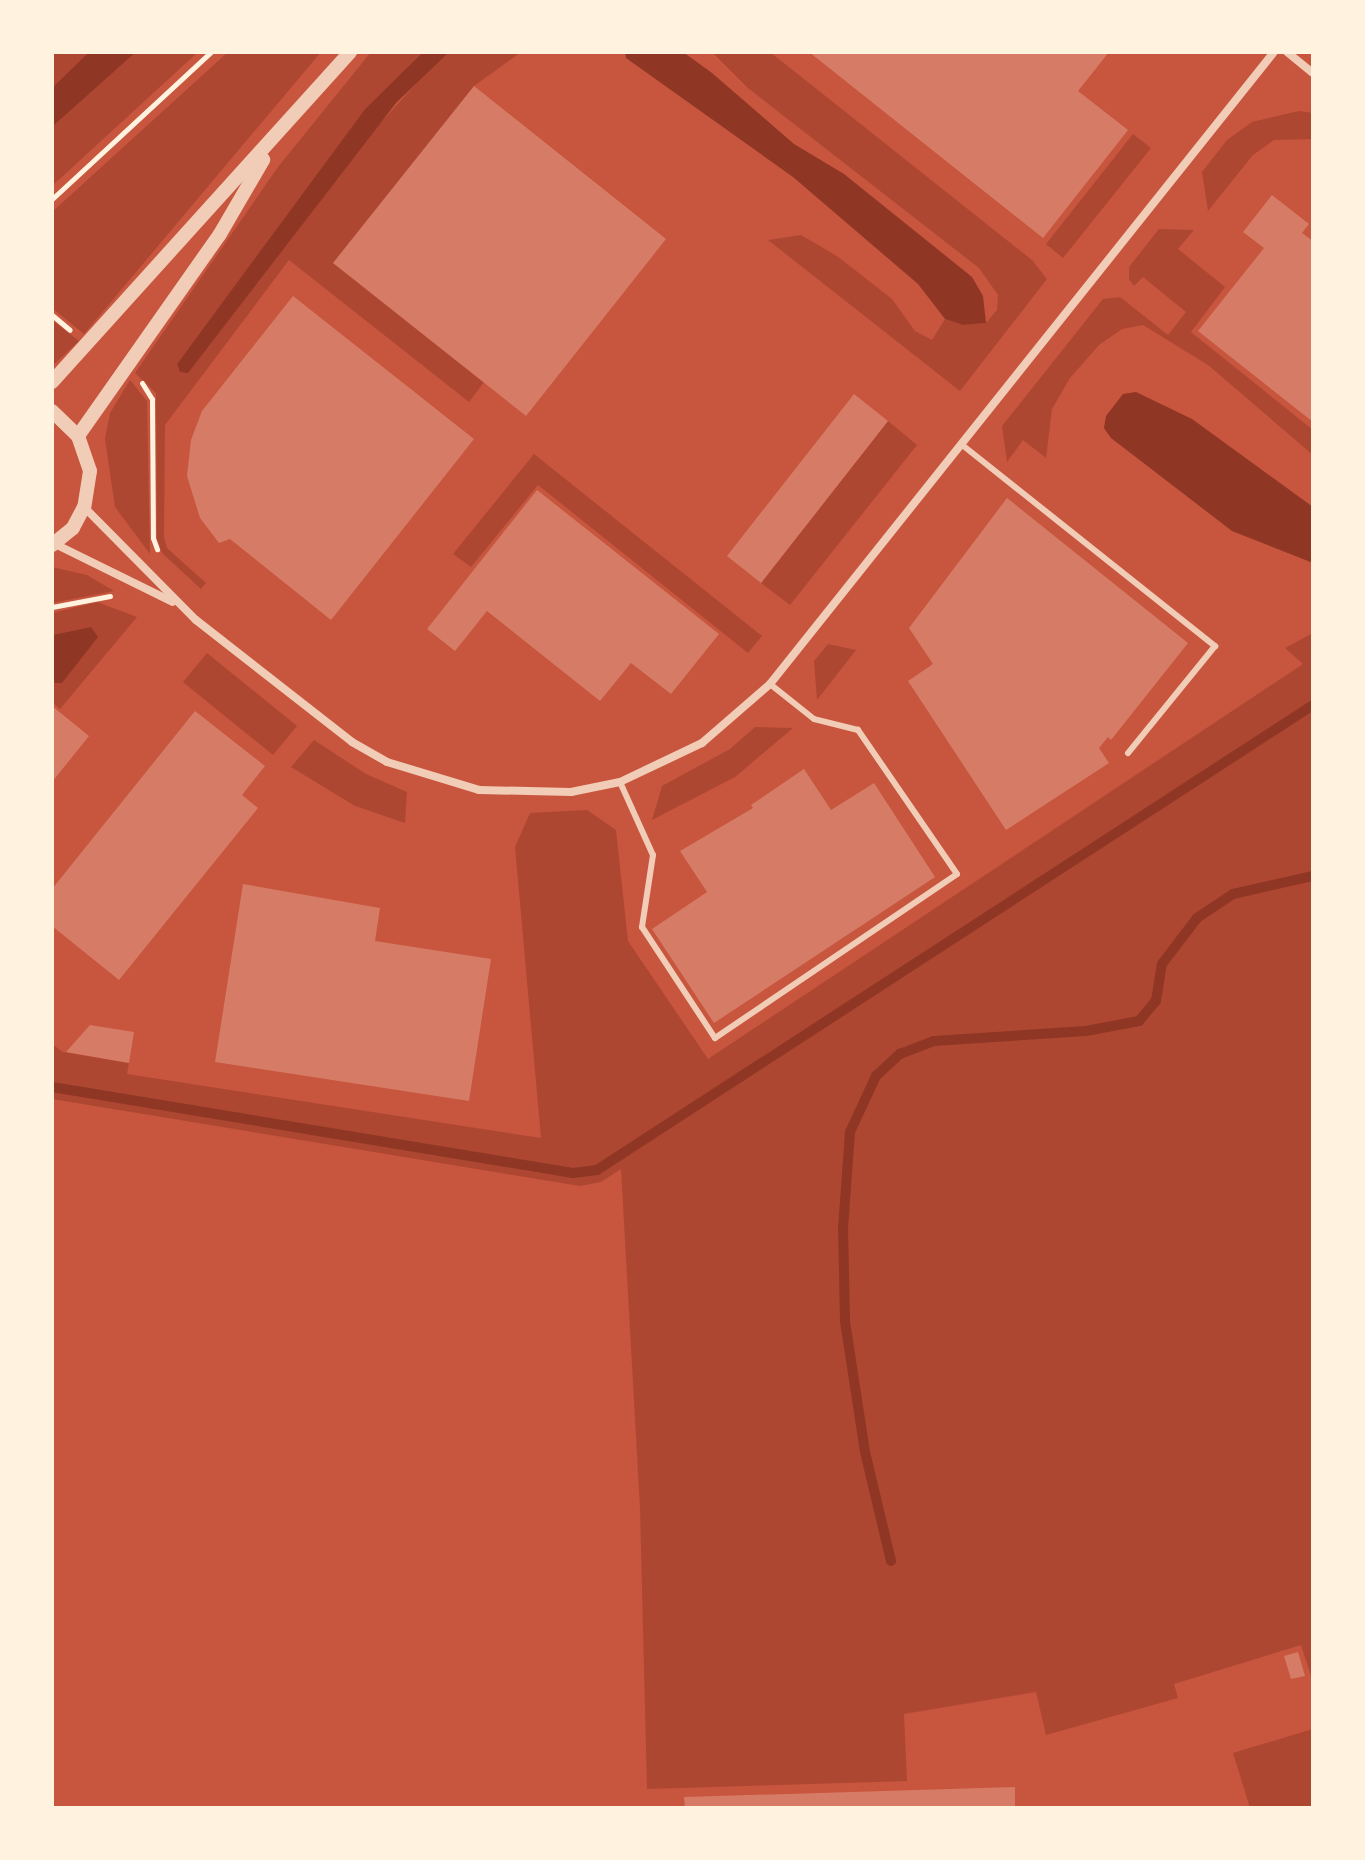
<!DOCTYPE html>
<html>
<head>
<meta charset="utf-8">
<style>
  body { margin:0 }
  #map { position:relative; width:1365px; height:1860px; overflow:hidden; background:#c8553d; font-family:Inter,sans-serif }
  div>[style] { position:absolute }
  .green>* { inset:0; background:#ae4732 }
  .water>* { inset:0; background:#8f3625 }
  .stream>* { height:10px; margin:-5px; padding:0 5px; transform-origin:5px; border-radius:5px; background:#8f3625 }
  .building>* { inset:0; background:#d67c66 }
  .path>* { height:5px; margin:-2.5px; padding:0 2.5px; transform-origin:2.5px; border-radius:2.5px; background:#fff3e0 }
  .service>* { height:6px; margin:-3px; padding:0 3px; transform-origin:3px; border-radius:3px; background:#f1ccb7 }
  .minor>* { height:8px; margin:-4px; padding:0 4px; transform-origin:4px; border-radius:4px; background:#f1ccb7 }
  .tertiary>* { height:14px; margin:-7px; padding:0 7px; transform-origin:7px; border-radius:7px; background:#f1ccb7 }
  span { translate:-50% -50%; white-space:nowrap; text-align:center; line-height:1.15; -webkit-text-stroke:8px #fff3e0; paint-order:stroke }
  .frame { position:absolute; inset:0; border:54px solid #fff3e0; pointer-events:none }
</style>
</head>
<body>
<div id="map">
  <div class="green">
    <i style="clip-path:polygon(52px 52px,89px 52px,52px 88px)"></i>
    <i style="clip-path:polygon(136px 52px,198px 52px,52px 186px,52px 127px)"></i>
    <i style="clip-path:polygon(228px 52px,321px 52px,84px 334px,52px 308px,52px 212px)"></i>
    <i style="clip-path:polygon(371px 52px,423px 52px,365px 109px,177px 364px,180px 372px,188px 372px,364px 141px,434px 64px,449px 52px,521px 52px,474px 86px,484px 382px,469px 402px,289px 260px,165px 425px,164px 537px,167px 548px,206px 583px,201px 589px,162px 553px,157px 539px,156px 393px,135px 373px,278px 167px)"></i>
    <i style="clip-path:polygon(712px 52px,770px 52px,1032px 260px,1047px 279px,960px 391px,768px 240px,801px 235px,837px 256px,892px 299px,915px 331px,932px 340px,945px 319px,963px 325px,986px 323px,997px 310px,998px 295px,979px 268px,748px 88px)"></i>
    <i style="clip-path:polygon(1299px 111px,1313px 113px,1313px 139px,1274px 140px,1253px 155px,1208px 211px,1202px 172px,1227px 140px,1252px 122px)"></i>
    <i style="clip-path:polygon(1133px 134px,1151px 148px,1063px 258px,1046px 244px)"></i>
    <i style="clip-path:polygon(1159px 229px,1194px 230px,1178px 249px,1225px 287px,1191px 332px,1313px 430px,1313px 455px,1208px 365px,1143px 325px,1122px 329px,1099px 345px,1070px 378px,1052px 409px,1046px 458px,1023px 440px,1007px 462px,1002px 426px,1103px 299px,1120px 297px,1168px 335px,1186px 312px,1143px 277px,1134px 286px,1129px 279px,1129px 267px)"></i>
    <i style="clip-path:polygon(52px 320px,79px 341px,52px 366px)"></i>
    <i style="clip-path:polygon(130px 380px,147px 401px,150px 554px,115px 507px,105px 439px,110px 413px)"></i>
    <i style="clip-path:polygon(888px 421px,917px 445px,790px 605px,761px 583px)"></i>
    <i style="clip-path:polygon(534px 454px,762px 636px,748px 653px,538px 485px,471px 567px,453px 554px)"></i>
    <i style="clip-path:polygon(52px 567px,87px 575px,114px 591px,52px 603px)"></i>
    <i style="clip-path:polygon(97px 602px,137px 617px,60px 709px,52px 702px,52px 683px,62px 683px,91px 627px,52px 635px,52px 613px)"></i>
    <i style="clip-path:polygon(1313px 633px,1313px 1682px,1301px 1645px,1174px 1684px,1178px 1698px,1046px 1735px,1036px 1692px,904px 1714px,907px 1781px,647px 1789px,640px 1508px,621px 1169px,601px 1182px,580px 1186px,52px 1099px,52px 1044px,63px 1052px,129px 1063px,127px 1074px,541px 1138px,515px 847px,530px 813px,587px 810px,616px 830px,628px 941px,708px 1059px,1303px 664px,1285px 648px)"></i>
    <i style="clip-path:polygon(828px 644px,856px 650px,817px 700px,814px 661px)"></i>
    <i style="clip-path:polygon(207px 653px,297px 726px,273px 755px,183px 682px)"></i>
    <i style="clip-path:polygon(755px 727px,793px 728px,735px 777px,652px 820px,662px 786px,730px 749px)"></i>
    <i style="clip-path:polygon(314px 740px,366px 774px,407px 792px,405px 823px,355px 806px,291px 767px)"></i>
    <i style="clip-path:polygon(1313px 1729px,1313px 1808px,1250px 1808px,1233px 1753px)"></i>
  </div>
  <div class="water">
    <i style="clip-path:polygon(89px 52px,136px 52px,52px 127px,52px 88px)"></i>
    <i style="clip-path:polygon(423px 52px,449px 52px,396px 103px,188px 373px,180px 372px,177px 364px,365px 109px)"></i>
    <i style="clip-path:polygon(625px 52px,683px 52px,712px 73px,794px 144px,844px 174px,972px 277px,983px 296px,986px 323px,963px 325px,945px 319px,918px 284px,793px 177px,626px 58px)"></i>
    <i style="clip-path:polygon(1136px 392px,1192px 419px,1313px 507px,1313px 563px,1232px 531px,1111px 438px,1104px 428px,1106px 416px,1123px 394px)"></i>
    <i style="clip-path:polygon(91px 627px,98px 637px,62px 683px,52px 683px,52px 635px)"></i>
  </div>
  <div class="stream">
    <i style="left:52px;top:1087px;width:528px;rotate:9.37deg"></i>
    <i style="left:573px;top:1173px;width:24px;rotate:-7deg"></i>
    <i style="left:597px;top:1170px;width:854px;rotate:-33deg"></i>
    <i style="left:891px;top:1561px;width:112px;rotate:-103.4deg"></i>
    <i style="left:865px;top:1452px;width:133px;rotate:-98.7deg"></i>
    <i style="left:845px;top:1321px;width:92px;rotate:-91.2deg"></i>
    <i style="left:843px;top:1229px;width:97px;rotate:-85.9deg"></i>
    <i style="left:850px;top:1132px;width:62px;rotate:-65.1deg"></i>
    <i style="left:876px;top:1076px;width:33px;rotate:-43deg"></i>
    <i style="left:900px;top:1054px;width:36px;rotate:-21deg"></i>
    <i style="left:934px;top:1041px;width:152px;rotate:-3.8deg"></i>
    <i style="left:1086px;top:1031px;width:54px;rotate:-10.7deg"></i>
    <i style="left:1139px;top:1021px;width:26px;rotate:-50deg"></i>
    <i style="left:1156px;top:1001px;width:37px;rotate:-81deg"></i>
    <i style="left:1162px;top:964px;width:58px;rotate:-52.7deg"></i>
    <i style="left:1197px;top:918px;width:43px;rotate:-33.7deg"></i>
    <i style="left:1233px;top:894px;width:82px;rotate:-12.7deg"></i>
  </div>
  <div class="building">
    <i style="clip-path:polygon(809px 52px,1109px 52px,1078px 91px,1128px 130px,1043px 238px)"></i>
    <i style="clip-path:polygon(474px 86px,666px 239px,526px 416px,333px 263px)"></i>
    <i style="clip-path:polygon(1272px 195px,1309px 224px,1302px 233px,1313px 241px,1313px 422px,1198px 331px,1264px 248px,1243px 232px)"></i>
    <i style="clip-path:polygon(293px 296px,474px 439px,331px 620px,230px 539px,219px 543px,200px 518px,187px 476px,191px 440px,202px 411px)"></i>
    <i style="clip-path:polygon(854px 394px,888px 421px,761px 583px,727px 556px)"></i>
    <i style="clip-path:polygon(537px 490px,719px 634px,671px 694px,631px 663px,600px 701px,487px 611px,455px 651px,427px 629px)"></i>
    <i style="clip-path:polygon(1007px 498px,1188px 643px,1111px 740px,1108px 737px,1099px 748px,1109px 763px,1006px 830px,908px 681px,933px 664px,909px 628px)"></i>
    <i style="clip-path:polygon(52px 706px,89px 736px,52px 782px)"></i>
    <i style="clip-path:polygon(195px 711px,265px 766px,242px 795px,258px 808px,119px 980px,52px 926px,52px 889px)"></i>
    <i style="clip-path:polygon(804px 769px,831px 810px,874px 783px,935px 877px,714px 1023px,652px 929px,707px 892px,680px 851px,753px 808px,751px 805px)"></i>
    <i style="clip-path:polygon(243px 884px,380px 908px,375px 941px,491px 959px,469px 1101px,215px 1062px)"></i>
    <i style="clip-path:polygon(90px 1025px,134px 1032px,129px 1063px,66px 1052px)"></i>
    <i style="clip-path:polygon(1298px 1652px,1305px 1676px,1291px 1679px,1284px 1656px)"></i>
    <i style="clip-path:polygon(1015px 1787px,1015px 1808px,685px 1808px,684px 1797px)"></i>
  </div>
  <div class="path">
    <i style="left:52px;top:199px;width:217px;rotate:-42.8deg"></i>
    <i style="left:52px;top:315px;width:23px;rotate:40deg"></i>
    <i style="left:142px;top:383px;width:19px;rotate:58deg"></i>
    <i style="left:152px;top:399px;width:139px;rotate:89.6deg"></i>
    <i style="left:153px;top:538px;width:12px;rotate:70deg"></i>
    <i style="left:52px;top:607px;width:59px;rotate:-10.7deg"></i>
  </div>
  <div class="service">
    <i style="left:961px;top:444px;width:325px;rotate:38.5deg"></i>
    <i style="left:1215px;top:646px;width:138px;rotate:129.1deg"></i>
    <i style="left:620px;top:782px;width:80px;rotate:65.7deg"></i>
    <i style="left:653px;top:855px;width:73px;rotate:98.7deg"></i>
    <i style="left:642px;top:927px;width:133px;rotate:56.7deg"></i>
    <i style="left:715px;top:1038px;width:292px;rotate:-34.1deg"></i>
    <i style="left:957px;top:874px;width:175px;rotate:-124.5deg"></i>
    <i style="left:858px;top:730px;width:45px;rotate:-166deg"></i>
    <i style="left:814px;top:719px;width:56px;rotate:-141.5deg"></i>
  </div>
  <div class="minor">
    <i style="left:1287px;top:52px;width:33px;rotate:39deg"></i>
    <i style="left:84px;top:507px;width:159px;rotate:45.3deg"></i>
    <i style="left:196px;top:620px;width:198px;rotate:38deg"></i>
    <i style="left:352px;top:742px;width:40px;rotate:29.7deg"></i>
    <i style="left:387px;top:762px;width:96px;rotate:16.9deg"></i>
    <i style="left:479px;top:790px;width:92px;rotate:1.2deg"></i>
    <i style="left:571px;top:792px;width:50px;rotate:-11.5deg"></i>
    <i style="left:620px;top:782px;width:91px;rotate:-25.4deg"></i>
    <i style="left:702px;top:743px;width:90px;rotate:-40.9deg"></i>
    <i style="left:770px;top:684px;width:808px;rotate:-51.43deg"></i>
    <i style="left:55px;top:544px;width:131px;rotate:26.2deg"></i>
  </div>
  <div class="tertiary">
    <i style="left:52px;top:382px;width:445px;rotate:-47.9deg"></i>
    <i style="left:52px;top:411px;width:36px;rotate:44deg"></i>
    <i style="left:78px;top:436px;width:37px;rotate:71deg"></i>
    <i style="left:90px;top:471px;width:36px;rotate:99deg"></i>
    <i style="left:84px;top:507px;width:24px;rotate:118deg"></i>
    <i style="left:73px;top:528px;width:27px;rotate:141deg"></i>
    <i style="left:78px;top:436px;width:247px;rotate:-54.9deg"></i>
    <i style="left:220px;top:234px;width:86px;rotate:-59.8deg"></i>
  </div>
  <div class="frame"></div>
</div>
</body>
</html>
